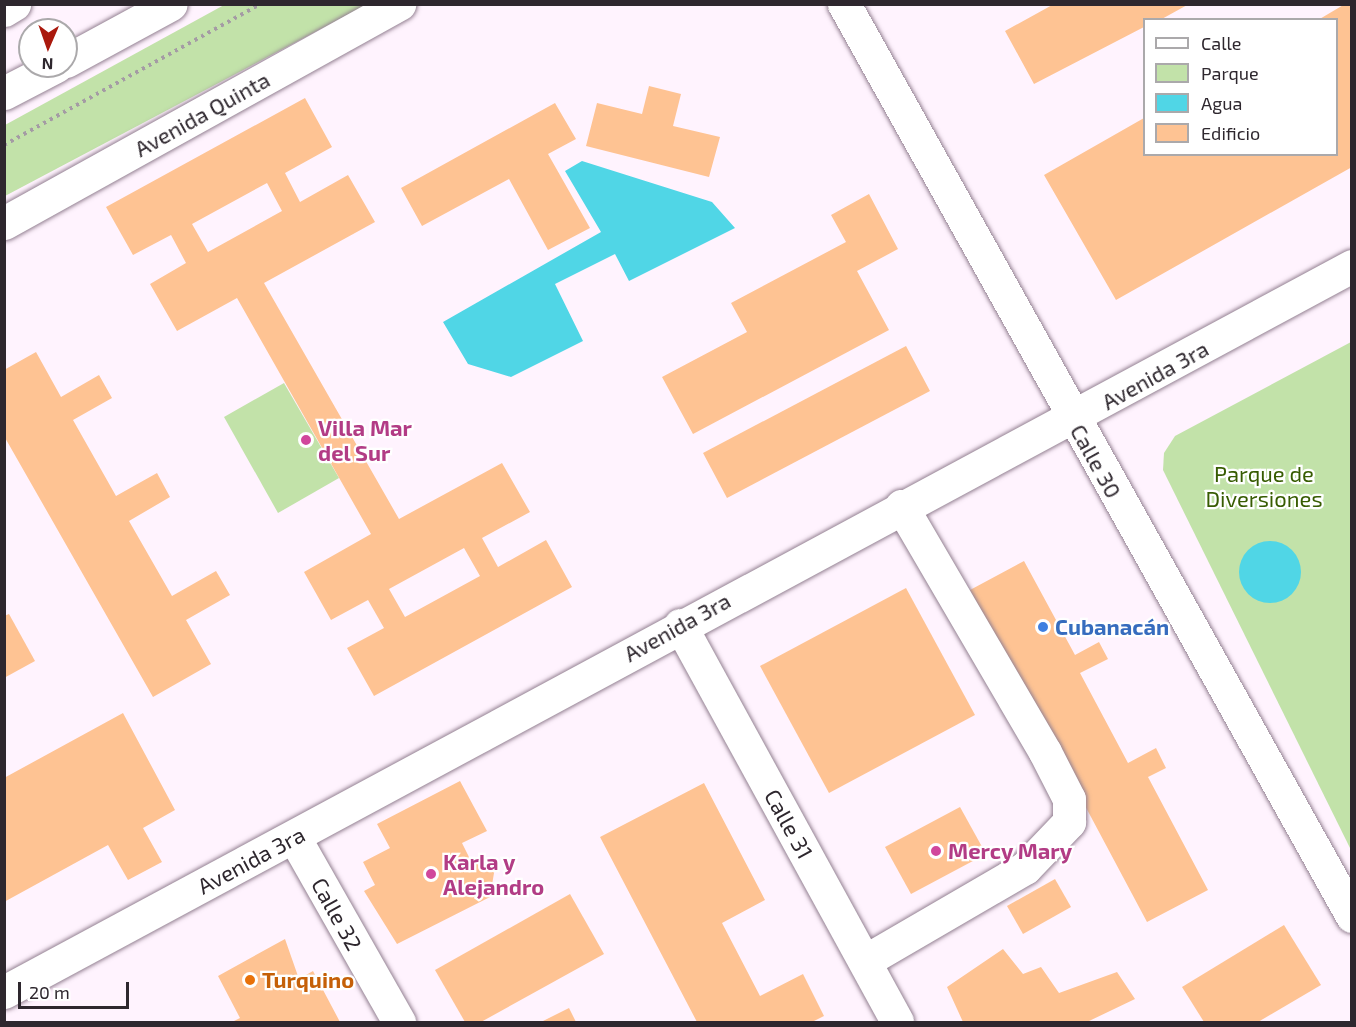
<!DOCTYPE html>
<html>
<head>
<meta charset="utf-8">
<style>
  body { margin:0 }
  #map { position:relative; width:1356px; height:1027px; overflow:hidden; background:#fff3fe; font-family:"Exo 2",sans-serif }
  div>[style] { position:absolute }
  .green>* { inset:0; background:#c2e2a9 }
  .water>* { inset:0; background:#50d6e6 }
  .round { border-radius:50% }
  .building>* { inset:0; background:#fec393 }
  .path>* { height:4px; margin-top:-2px; transform-origin:0; background:repeating-linear-gradient(90deg,#a49ba4 0 3px,transparent 0 7.5px) }
  .roads { filter:drop-shadow(0 0 2px #948192) drop-shadow(0 0 2px #948192) }
  .minor>* { height:33px; margin:-16.5px; padding:0 16.5px; transform-origin:16.5px; border-radius:16.5px; background:#fff }
  .highway>* { height:33px; margin:-16.5px; padding:0 16.5px; transform-origin:16.5px; border-radius:16.5px; background:#fff }
  .dots>* { width:16px; height:16px; translate:-50% -50%; box-sizing:border-box; border:3px solid #fff; border-radius:50% }
  span { translate:-50% -50%; white-space:nowrap; text-align:center; line-height:1.15; -webkit-text-stroke:4.5px #fff; paint-order:stroke }
  .street-label { font-size:22px; color:#2e272e }
  .hotel-label { font-size:22px; color:#b23c85; font-weight:700 }
  .left { translate:0 -50%; text-align:left }
  .park-label { font-size:22px; color:#375c02 }
  .shop-label { font-size:22px; color:#366cbe; font-weight:700 }
  .food-label { font-size:22px; color:#c56008; font-weight:700 }
  .frame { position:absolute; inset:0; border:6px solid #2e272e; pointer-events:none }
  .legend { position:absolute; left:1143px; top:18px; width:195px; height:138px; box-sizing:border-box; background:#fff; border:2px solid #aba9ab; margin:0; padding:8px 10px; list-style:none; font-size:18px; color:#2e272e }
  .legend li { display:flex; align-items:center; gap:12px; height:30px }
  .legend b { width:30px; border:2px solid #aba9ab }
  .north { position:absolute; left:18px; top:18px; width:60px; height:60px; box-sizing:border-box; background:#fff; border:2px solid #aba9ab; border-radius:50%; rotate:182deg; font-size:16px; font-weight:700; line-height:24px; text-align:center; color:#2e272e }
  .north::after { content:''; display:block; margin:auto; width:21px; height:27px; background:#aa190d; clip-path:polygon(50% 0,100% 100%,50% 72%,0 100%) }
  .scale { position:absolute; left:18px; top:982px; width:111px; height:27px; box-sizing:border-box; border:3px solid #2e272e; border-top:0; padding-left:8px; font-size:18px; line-height:21px; white-space:nowrap; color:#2e272e; -webkit-text-stroke:4px #fff; paint-order:stroke }
</style>
</head>
<body>
<div id="map">
  <div class="green">
    <i style="clip-path:polygon(224px 5px,366px 5px,5px 196px,5px 125px)"></i>
    <i style="clip-path:polygon(1351px 342px,1351px 850px,1163px 470px,1164px 453px,1175px 436px)"></i>
    <i style="clip-path:polygon(284px 383px,339px 478px,278px 513px,224px 417px)"></i>
  </div>
  <div class="water">
    <i style="clip-path:polygon(582px 161px,712px 202px,735px 228px,629px 281px,615px 254px,555px 284px,583px 341px,511px 377px,468px 364px,443px 322px,601px 232px,565px 171px)"></i>
    <i class="round" style="left:1239px;top:541px;width:62px;height:62px"></i>
  </div>
  <div class="building">
    <i style="clip-path:polygon(1054px 4px,1189px 4px,1160px 20px,1144px 20px,1144px 27px,1034px 84px,1005px 31px)"></i>
    <i style="clip-path:polygon(1345px 4px,1352px 4px,1352px 167px,1116px 300px,1044px 175px,1144px 118px,1144px 154px,1336px 154px,1336px 20px,1318px 20px)"></i>
    <i style="clip-path:polygon(649px 86px,681px 94px,673px 126px,720px 137px,709px 177px,586px 146px,597px 103px,642px 114px)"></i>
    <i style="clip-path:polygon(evenodd,305px 98px,332px 147px,285px 173px,300px 202px,348px 175px,375px 222px,264px 283px,399px 519px,502px 463px,530px 512px,482px 538px,498px 567px,546px 540px,572px 587px,374px 696px,347px 648px,384px 628px,368px 600px,331px 620px,304px 572px,371px 534px,237px 298px,177px 331px,150px 284px,186px 263px,171px 235px,133px 255px,106px 207px,305px 98px,267px 183px,282px 211px,208px 252px,192px 224px,267px 183px,305px 98px,464px 548px,480px 576px,405px 617px,389px 589px,464px 548px)"></i>
    <i style="clip-path:polygon(555px 103px,576px 139px,548px 154px,590px 228px,548px 250px,509px 179px,422px 226px,401px 188px)"></i>
    <i style="clip-path:polygon(869px 194px,898px 249px,857px 271px,889px 330px,693px 434px,662px 377px,747px 332px,731px 303px,846px 242px,831px 215px)"></i>
    <i style="clip-path:polygon(906px 346px,930px 391px,727px 498px,703px 453px)"></i>
    <i style="clip-path:polygon(36px 352px,61px 397px,99px 375px,112px 398px,73px 420px,116px 496px,157px 473px,170px 497px,129px 521px,172px 596px,216px 571px,230px 595px,186px 620px,211px 664px,153px 697px,4px 436px,4px 370px)"></i>
    <i style="clip-path:polygon(1024px 561px,1075px 655px,1099px 642px,1108px 659px,1080px 673px,1128px 763px,1156px 748px,1166px 768px,1148px 777px,1208px 890px,1147px 922px,970px 590px)"></i>
    <i style="clip-path:polygon(906px 588px,975px 715px,829px 793px,760px 666px)"></i>
    <i style="clip-path:polygon(9px 614px,35px 661px,4px 678px,4px 616px)"></i>
    <i style="clip-path:polygon(123px 713px,175px 810px,143px 828px,162px 862px,128px 880px,108px 845px,4px 902px,4px 778px)"></i>
    <i style="clip-path:polygon(460px 781px,487px 831px,462px 843px,469px 857px,496px 861px,490px 897px,397px 944px,364px 891px,375px 885px,363px 862px,390px 848px,377px 824px)"></i>
    <i style="clip-path:polygon(704px 783px,765px 900px,722px 923px,760px 996px,803px 974px,824px 1016px,812px 1022px,697px 1022px,600px 837px)"></i>
    <i style="clip-path:polygon(960px 807px,986px 854px,911px 894px,885px 847px)"></i>
    <i style="clip-path:polygon(1055px 879px,1071px 907px,1023px 934px,1007px 906px)"></i>
    <i style="clip-path:polygon(570px 894px,604px 954px,481px 1022px,465px 1022px,435px 970px)"></i>
    <i style="clip-path:polygon(1284px 925px,1321px 985px,1258px 1022px,1204px 1022px,1182px 987px)"></i>
    <i style="clip-path:polygon(285px 939px,299px 979px,313px 971px,340px 1022px,232px 1022px,240px 1018px,218px 976px)"></i>
    <i style="clip-path:polygon(1003px 949px,1023px 974px,1041px 967px,1059px 993px,1117px 972px,1135px 999px,1087px 1022px,963px 1022px,947px 987px)"></i>
    <i style="clip-path:polygon(569px 1008px,576px 1022px,541px 1022px)"></i>
  </div>
  <div class="path">
    <i style="left:4px;top:145px;width:293px;rotate:-28.8deg"></i>
  </div>
  <div class="roads">
    <div class="minor">
      <i style="left:844px;top:4px;width:1044px;rotate:60.88deg"></i>
      <i style="left:4px;top:223px;width:452px;rotate:-29deg"></i>
      <i style="left:680px;top:625px;width:452px;rotate:61.3deg"></i>
      <i style="left:294px;top:837px;width:213px;rotate:60.4deg"></i>
      <i style="left:865px;top:961px;width:185px;rotate:-30.2deg"></i>
      <i style="left:1025px;top:868px;width:64px;rotate:-46.3deg"></i>
      <i style="left:1069px;top:822px;width:23px;rotate:-90deg"></i>
      <i style="left:1069px;top:799px;width:53px;rotate:-117.1deg"></i>
      <i style="left:1045px;top:752px;width:285px;rotate:-120.3deg"></i>
      <i style="left:4px;top:992px;width:1531px;rotate:-28.31deg"></i>
    </div>
    <div class="highway">
      <i style="left:4px;top:10px;width:12px;rotate:-31deg"></i>
      <i style="left:66px;top:61px;width:119px;rotate:-28.5deg"></i>
      <i style="left:4px;top:93px;width:59px;rotate:-27.4deg"></i>
    </div>
  </div>
  <div class="dots">
    <i style="left:306px;top:440px;background:#d1479c"></i>
    <i style="left:1043px;top:627px;background:#3f7fe0"></i>
    <i style="left:936px;top:851px;background:#d1479c"></i>
    <i style="left:431px;top:874px;background:#d1479c"></i>
    <i style="left:250px;top:980px;background:#e8710a"></i>
  </div>
  <div class="street-label">
    <span style="left:202px;top:114px;rotate:-29deg">Avenida Quinta</span>
    <span style="left:1155px;top:375px;rotate:-29deg">Avenida 3ra</span>
    <span style="left:1096px;top:461px;rotate:61deg">Calle 30</span>
    <span style="left:677px;top:627px;rotate:-29deg">Avenida 3ra</span>
    <span style="left:789px;top:824px;rotate:61deg">Calle 31</span>
    <span style="left:251px;top:860px;rotate:-28deg">Avenida 3ra</span>
    <span style="left:337px;top:914px;rotate:61deg">Calle 32</span>
  </div>
  <div class="hotel-label">
    <span class="left" style="left:318px;top:440px">Villa Mar<br>del Sur</span>
    <span class="left" style="left:948px;top:851px">Mercy Mary</span>
    <span class="left" style="left:443px;top:874px">Karla y<br>Alejandro</span>
  </div>
  <div class="park-label">
    <span style="left:1264px;top:486px">Parque de<br>Diversiones</span>
  </div>
  <div class="shop-label">
    <span class="left" style="left:1055px;top:627px">Cubanacán</span>
  </div>
  <div class="food-label">
    <span class="left" style="left:262px;top:980px">Turquino</span>
  </div>
  <div class="frame"></div>
  <ul class="legend">
  <li><b style="height:8px;background:#fff"></b>Calle</li>
  <li><b style="height:16px;background:#c2e2a9"></b>Parque</li>
  <li><b style="height:16px;background:#50d6e6"></b>Agua</li>
  <li><b style="height:16px;background:#fec393"></b>Edificio</li>
  </ul>
  <div class="north">N</div>
  <div class="scale">20 m</div>
</div>
</body>
</html>
